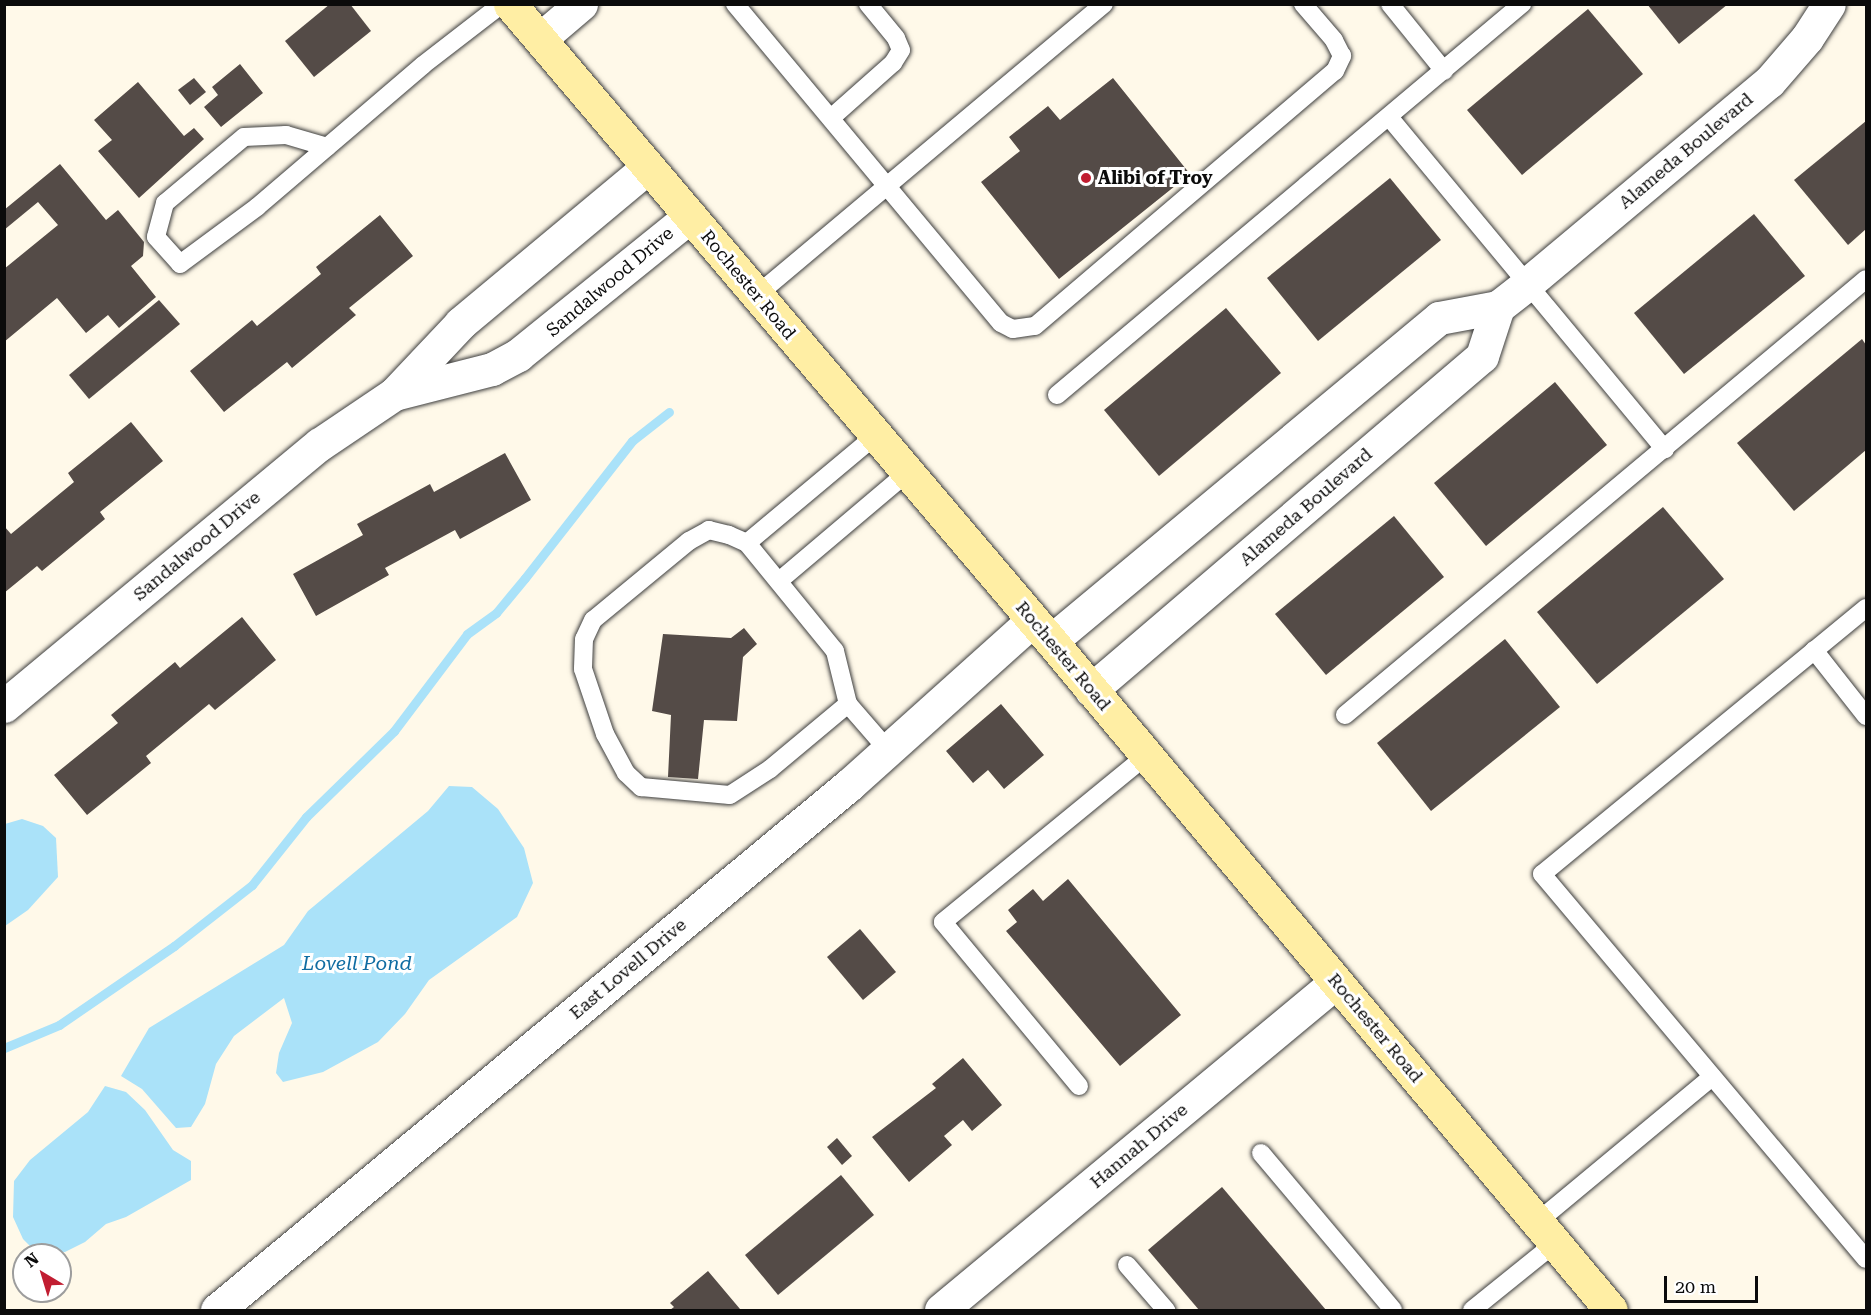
<!DOCTYPE html>
<html>
<head>
<meta charset="utf-8">
<style>
  body { margin:0 }
  #map { position:relative; width:1871px; height:1315px; overflow:hidden; background:#fff9e9; font-family:"Roboto Serif",serif }
  div>[style] { position:absolute }
  .water>* { inset:0; background:#aae2f9 }
  .stream>* { height:9px; margin:-4.5px; padding:0 4.5px; transform-origin:4.5px; border-radius:4.5px; background:#aae2f9 }
  .building>* { inset:0; background:#544b47 }
  .roads { filter:drop-shadow(0 0 2px #3e3e3e) drop-shadow(0 0 2px #3e3e3e) }
  .service>* { height:18px; margin:-9px; padding:0 9px; transform-origin:9px; border-radius:9px; background:#fff }
  .minor>* { height:33px; margin:-16.5px; padding:0 16.5px; transform-origin:16.5px; border-radius:16.5px; background:#fff }
  .secondary>* { height:33px; margin:-16.5px; padding:0 16.5px; transform-origin:16.5px; border-radius:16.5px; background:#ffeea4 }
  .dots>* { width:16px; height:16px; translate:-50% -50%; box-sizing:border-box; border:3px solid #fff; border-radius:50% }
  span { translate:-50% -50%; white-space:nowrap; text-align:center; line-height:1.15; -webkit-text-stroke:6px #fff; paint-order:stroke }
  .street-label { font-size:18px; color:#0b0b0b }
  .poi-label { font-size:18px; color:#0b0b0b; font-weight:700 }
  .left { translate:0 -50%; text-align:left }
  .water-label { font-size:20px; color:#0f6ca2; font-style:italic }
  .frame { position:absolute; inset:0; border:6px solid #0b0b0b; pointer-events:none }
  .north { position:absolute; left:12px; top:1243px; width:60px; height:60px; box-sizing:border-box; background:#fff; border:2px solid #9d9d9d; border-radius:50%; rotate:322deg; font-size:16px; font-weight:700; line-height:24px; text-align:center; color:#0b0b0b }
  .north::after { content:''; display:block; margin:auto; width:21px; height:27px; background:#c11d31; clip-path:polygon(50% 0,100% 100%,50% 72%,0 100%) }
  .scale { position:absolute; left:1664px; top:1276px; width:94px; height:27px; box-sizing:border-box; border:3px solid #0b0b0b; border-top:0; padding-left:8px; font-size:18px; line-height:21px; white-space:nowrap; color:#0b0b0b; -webkit-text-stroke:4px #fff; paint-order:stroke }
</style>
</head>
<body>
<div id="map">
  <div class="water">
    <i style="clip-path:polygon(449px 786px,472px 787px,498px 809px,524px 848px,533px 883px,517px 917px,429px 980px,405px 1014px,378px 1042px,323px 1072px,283px 1082px,276px 1073px,279px 1053px,292px 1023px,284px 998px,234px 1036px,216px 1064px,205px 1104px,191px 1127px,176px 1128px,142px 1089px,121px 1076px,149px 1028px,284px 945px,308px 911px,428px 811px)"></i>
    <i style="clip-path:polygon(22px 819px,43px 826px,56px 838px,58px 877px,28px 910px,5px 926px,5px 824px)"></i>
    <i style="clip-path:polygon(105px 1086px,126px 1092px,145px 1110px,173px 1150px,191px 1161px,191px 1180px,126px 1217px,106px 1224px,85px 1242px,65px 1252px,38px 1254px,23px 1239px,13px 1217px,14px 1181px,30px 1160px,88px 1112px)"></i>
  </div>
  <div class="stream">
    <i style="left:4px;top:1048px;width:60px;rotate:-22.7deg"></i>
    <i style="left:59px;top:1025px;width:140px;rotate:-34.5deg"></i>
    <i style="left:174px;top:946px;width:99px;rotate:-38deg"></i>
    <i style="left:252px;top:885px;width:87px;rotate:-51.5deg"></i>
    <i style="left:306px;top:817px;width:123px;rotate:-44.3deg"></i>
    <i style="left:394px;top:731px;width:121px;rotate:-53deg"></i>
    <i style="left:467px;top:634px;width:36px;rotate:-36deg"></i>
    <i style="left:496px;top:613px;width:45px;rotate:-50.4deg"></i>
    <i style="left:525px;top:578px;width:174px;rotate:-52deg"></i>
    <i style="left:632px;top:441px;width:47px;rotate:-38.1deg"></i>
  </div>
  <div class="building">
    <i style="clip-path:polygon(330px 4px,350px 4px,371px 31px,314px 77px,285px 41px)"></i>
    <i style="clip-path:polygon(1647px 4px,1728px 4px,1679px 44px)"></i>
    <i style="clip-path:polygon(1588px 9px,1643px 74px,1522px 175px,1467px 110px)"></i>
    <i style="clip-path:polygon(240px 64px,263px 93px,221px 127px,204px 107px,218px 95px,212px 87px)"></i>
    <i style="clip-path:polygon(194px 78px,206px 92px,190px 105px,178px 90px)"></i>
    <i style="clip-path:polygon(1113px 78px,1190px 174px,1059px 279px,981px 182px,1020px 151px,1009px 137px,1048px 106px,1060px 120px)"></i>
    <i style="clip-path:polygon(138px 82px,184px 136px,194px 128px,204px 139px,139px 198px,98px 151px,112px 140px,94px 120px)"></i>
    <i style="clip-path:polygon(1866px 121px,1866px 229px,1848px 245px,1794px 180px)"></i>
    <i style="clip-path:polygon(60px 164px,106px 220px,118px 210px,144px 242px,143px 256px,131px 266px,156px 297px,119px 328px,108px 315px,86px 333px,57px 298px,4px 342px,4px 269px,58px 225px,38px 202px,4px 230px,4px 210px)"></i>
    <i style="clip-path:polygon(1390px 178px,1441px 240px,1318px 341px,1267px 278px)"></i>
    <i style="clip-path:polygon(1754px 214px,1805px 276px,1684px 374px,1634px 313px)"></i>
    <i style="clip-path:polygon(380px 215px,413px 256px,349px 308px,356px 315px,292px 368px,287px 362px,224px 412px,190px 371px,252px 320px,257px 326px,321px 274px,316px 267px)"></i>
    <i style="clip-path:polygon(159px 300px,180px 324px,89px 399px,69px 375px)"></i>
    <i style="clip-path:polygon(1226px 308px,1281px 373px,1159px 476px,1104px 410px)"></i>
    <i style="clip-path:polygon(1862px 339px,1866px 345px,1866px 450px,1794px 511px,1737px 443px)"></i>
    <i style="clip-path:polygon(1555px 382px,1607px 445px,1486px 546px,1434px 483px)"></i>
    <i style="clip-path:polygon(131px 422px,163px 461px,100px 512px,105px 519px,42px 571px,37px 566px,4px 593px,4px 526px,11px 534px,74px 482px,68px 473px)"></i>
    <i style="clip-path:polygon(505px 453px,531px 500px,460px 539px,455px 530px,385px 568px,389px 575px,316px 616px,293px 574px,363px 535px,357px 524px,430px 484px,434px 492px)"></i>
    <i style="clip-path:polygon(1663px 507px,1724px 579px,1597px 684px,1537px 612px)"></i>
    <i style="clip-path:polygon(1394px 516px,1444px 577px,1326px 675px,1275px 614px)"></i>
    <i style="clip-path:polygon(242px 617px,276px 660px,215px 710px,209px 704px,146px 756px,151px 763px,87px 815px,54px 775px,118px 723px,111px 715px,175px 662px,180px 668px)"></i>
    <i style="clip-path:polygon(744px 628px,757px 644px,743px 657px,737px 721px,704px 720px,698px 779px,668px 777px,671px 715px,652px 711px,663px 634px,731px 638px)"></i>
    <i style="clip-path:polygon(1505px 639px,1560px 707px,1431px 811px,1377px 743px)"></i>
    <i style="clip-path:polygon(1001px 704px,1044px 755px,1004px 789px,988px 770px,973px 783px,946px 751px)"></i>
    <i style="clip-path:polygon(1068px 879px,1181px 1015px,1120px 1066px,1006px 931px,1017px 922px,1008px 910px,1033px 889px,1043px 901px)"></i>
    <i style="clip-path:polygon(860px 929px,896px 972px,863px 1000px,827px 957px)"></i>
    <i style="clip-path:polygon(963px 1058px,1002px 1105px,972px 1131px,963px 1120px,944px 1136px,952px 1145px,909px 1182px,872px 1137px,936px 1088px,932px 1084px)"></i>
    <i style="clip-path:polygon(837px 1138px,852px 1156px,842px 1165px,827px 1147px)"></i>
    <i style="clip-path:polygon(841px 1175px,874px 1215px,778px 1295px,745px 1255px)"></i>
    <i style="clip-path:polygon(1222px 1187px,1326px 1310px,1199px 1310px,1148px 1250px)"></i>
    <i style="clip-path:polygon(708px 1271px,740px 1309px,670px 1310px,674px 1307px,670px 1303px)"></i>
  </div>
  <div class="roads">
    <div class="service">
      <i style="left:735px;top:4px;width:415px;rotate:50.2deg"></i>
      <i style="left:1001px;top:323px;width:13px;rotate:27deg"></i>
      <i style="left:1013px;top:329px;width:22px;rotate:-8deg"></i>
      <i style="left:1035px;top:326px;width:394px;rotate:-40.4deg"></i>
      <i style="left:1335px;top:71px;width:17px;rotate:-65deg"></i>
      <i style="left:1342px;top:56px;width:18px;rotate:-117deg"></i>
      <i style="left:1334px;top:40px;width:48px;rotate:-130.7deg"></i>
      <i style="left:1390px;top:4px;width:86px;rotate:51.1deg"></i>
      <i style="left:1389px;top:117px;width:432px;rotate:50.3deg"></i>
      <i style="left:831px;top:118px;width:83px;rotate:-41.6deg"></i>
      <i style="left:893px;top:63px;width:15px;rotate:-58deg"></i>
      <i style="left:901px;top:50px;width:13px;rotate:-113deg"></i>
      <i style="left:896px;top:38px;width:44px;rotate:-129.5deg"></i>
      <i style="left:327px;top:147px;width:43px;rotate:-163.7deg"></i>
      <i style="left:286px;top:135px;width:42px;rotate:177.3deg"></i>
      <i style="left:244px;top:137px;width:103px;rotate:140.1deg"></i>
      <i style="left:165px;top:203px;width:35px;rotate:105deg"></i>
      <i style="left:156px;top:237px;width:36px;rotate:48deg"></i>
      <i style="left:180px;top:264px;width:96px;rotate:-36.5deg"></i>
      <i style="left:257px;top:207px;width:218px;rotate:-40.5deg"></i>
      <i style="left:423px;top:65px;width:100px;rotate:-37.7deg"></i>
      <i style="left:757px;top:295px;width:453px;rotate:-40deg"></i>
      <i style="left:1057px;top:395px;width:608px;rotate:-40.06deg"></i>
      <i style="left:747px;top:543px;width:167px;rotate:-39.9deg"></i>
      <i style="left:779px;top:581px;width:167px;rotate:-40.2deg"></i>
      <i style="left:1866px;top:608px;width:419px;rotate:140.6deg"></i>
      <i style="left:1542px;top:874px;width:503px;rotate:49.92deg"></i>
      <i style="left:1814px;top:650px;width:84px;rotate:51.8deg"></i>
      <i style="left:848px;top:704px;width:55px;rotate:-103.8deg"></i>
      <i style="left:835px;top:651px;width:139px;rotate:-129.2deg"></i>
      <i style="left:747px;top:543px;width:20px;rotate:-156deg"></i>
      <i style="left:729px;top:535px;width:21px;rotate:-166deg"></i>
      <i style="left:709px;top:530px;width:23px;rotate:151deg"></i>
      <i style="left:689px;top:541px;width:124px;rotate:140.5deg"></i>
      <i style="left:593px;top:620px;width:21px;rotate:115deg"></i>
      <i style="left:584px;top:639px;width:30px;rotate:92deg"></i>
      <i style="left:583px;top:669px;width:69px;rotate:71.3deg"></i>
      <i style="left:605px;top:734px;width:44px;rotate:61.7deg"></i>
      <i style="left:626px;top:773px;width:21px;rotate:43deg"></i>
      <i style="left:641px;top:787px;width:89px;rotate:5.1deg"></i>
      <i style="left:730px;top:795px;width:48px;rotate:-33deg"></i>
      <i style="left:770px;top:769px;width:102px;rotate:-39.8deg"></i>
      <i style="left:848px;top:704px;width:61px;rotate:49deg"></i>
      <i style="left:1345px;top:715px;width:679px;rotate:-39.92deg"></i>
      <i style="left:1079px;top:1086px;width:213px;rotate:-129.7deg"></i>
      <i style="left:943px;top:922px;width:262px;rotate:-39.3deg"></i>
      <i style="left:1261px;top:1153px;width:205px;rotate:49.9deg"></i>
      <i style="left:1536px;top:1223px;width:229px;rotate:-39.7deg"></i>
      <i style="left:1127px;top:1265px;width:60px;rotate:49.1deg"></i>
      <i style="left:1472px;top:1310px;width:105px;rotate:-38.8deg"></i>
    </div>
    <div class="minor">
      <i style="left:540px;top:39px;width:54px;rotate:-40.5deg"></i>
      <i style="left:648px;top:167px;width:244px;rotate:140.2deg"></i>
      <i style="left:461px;top:323px;width:98px;rotate:133.3deg"></i>
      <i style="left:394px;top:394px;width:101px;rotate:-14.3deg"></i>
      <i style="left:492px;top:369px;width:30px;rotate:-28deg"></i>
      <i style="left:518px;top:355px;width:221px;rotate:-38.9deg"></i>
      <i style="left:1051px;top:641px;width:505px;rotate:-39.78deg"></i>
      <i style="left:1439px;top:318px;width:60px;rotate:-10.6deg"></i>
      <i style="left:1498px;top:307px;width:37px;rotate:-38deg"></i>
      <i style="left:1527px;top:284px;width:315px;rotate:-39.9deg"></i>
      <i style="left:1769px;top:82px;width:58px;rotate:-49.2deg"></i>
      <i style="left:1807px;top:38px;width:40px;rotate:-57.1deg"></i>
      <i style="left:1091px;top:690px;width:514px;rotate:-40.5deg"></i>
      <i style="left:1482px;top:356px;width:52px;rotate:-71.9deg"></i>
      <i style="left:4px;top:706px;width:410px;rotate:-39.7deg"></i>
      <i style="left:320px;top:444px;width:89px;rotate:-34deg"></i>
      <i style="left:217px;top:1310px;width:822px;rotate:-39.72deg"></i>
      <i style="left:849px;top:785px;width:247px;rotate:-41.9deg"></i>
      <i style="left:941px;top:1310px;width:513px;rotate:-39.71deg"></i>
    </div>
    <div class="secondary">
      <i style="left:510px;top:4px;width:836px;rotate:49.66deg"></i>
      <i style="left:1051px;top:641px;width:872px;rotate:50.07deg"></i>
    </div>
  </div>
  <div class="dots">
    <i style="left:1086px;top:178px;background:#c11d31"></i>
  </div>
  <div class="street-label">
    <span style="left:1686px;top:151px;rotate:-40deg">Alameda Boulevard</span>
    <span style="left:610px;top:282px;rotate:-40deg">Sandalwood Drive</span>
    <span style="left:748px;top:285px;rotate:50deg">Rochester Road</span>
    <span style="left:1306px;top:507px;rotate:-41deg">Alameda Boulevard</span>
    <span style="left:197px;top:546px;rotate:-40deg">Sandalwood Drive</span>
    <span style="left:1063px;top:656px;rotate:50deg">Rochester Road</span>
    <span style="left:628px;top:969px;rotate:-40deg">East Lovell Drive</span>
    <span style="left:1375px;top:1028px;rotate:50deg">Rochester Road</span>
    <span style="left:1139px;top:1146px;rotate:-40deg">Hannah Drive</span>
  </div>
  <div class="poi-label">
    <span class="left" style="left:1098px;top:178px">Alibi of Troy</span>
  </div>
  <div class="water-label">
    <span style="left:357px;top:963px">Lovell Pond</span>
  </div>
  <div class="frame"></div>
  <div class="north">N</div>
  <div class="scale">20 m</div>
</div>
</body>
</html>
